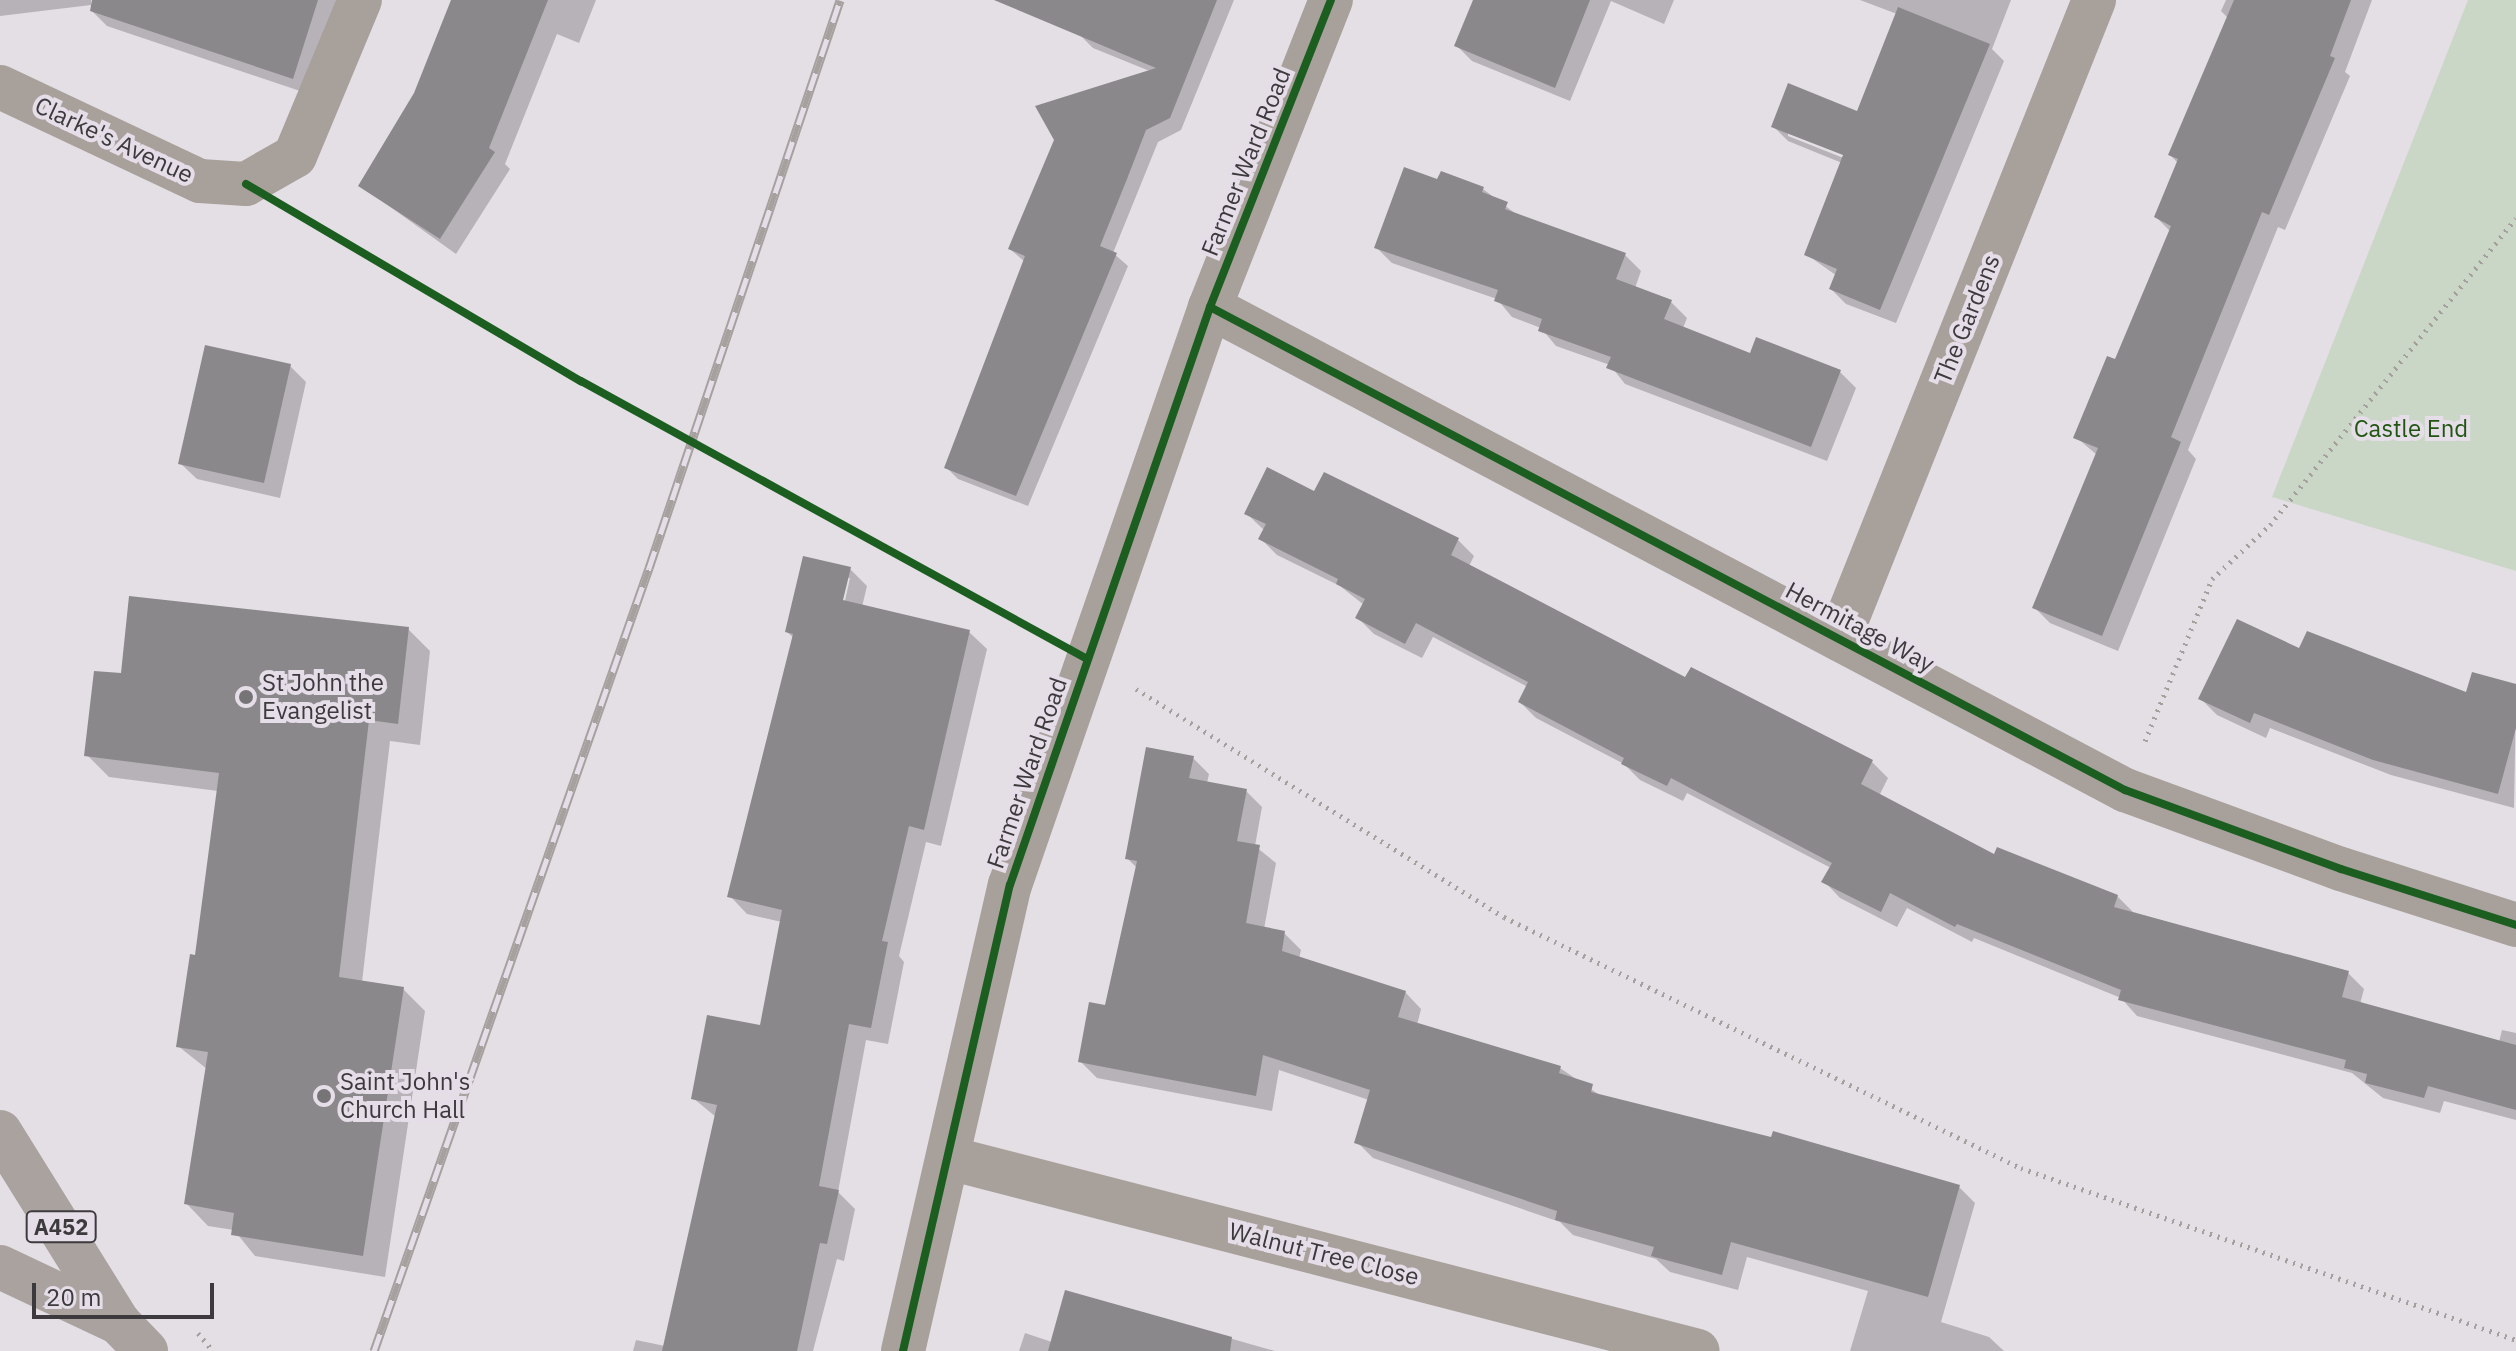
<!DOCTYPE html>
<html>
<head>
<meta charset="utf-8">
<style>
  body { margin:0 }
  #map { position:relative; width:2516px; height:1351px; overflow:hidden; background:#e4dfe5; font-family:"IBM Plex Sans",sans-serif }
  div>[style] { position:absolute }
  .green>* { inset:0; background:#cad7c7 }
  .shadow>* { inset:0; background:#0003 }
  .building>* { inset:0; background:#8b888c }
  .path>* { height:5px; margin-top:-2.5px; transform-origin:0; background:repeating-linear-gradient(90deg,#a59f9e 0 2px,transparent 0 8px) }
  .minor>* { height:44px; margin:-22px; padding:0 22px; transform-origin:22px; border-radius:22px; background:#a8a09b }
  .primary>* { height:44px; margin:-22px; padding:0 22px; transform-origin:22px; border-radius:22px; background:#a9a29f }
  .rail>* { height:9px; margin-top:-4.5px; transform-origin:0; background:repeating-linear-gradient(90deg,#e5dde7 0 18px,#a6a09f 0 36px); box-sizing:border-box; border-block:2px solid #a6a09f }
  .cycleway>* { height:8px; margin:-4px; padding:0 4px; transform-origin:4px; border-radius:4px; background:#1b5e20 }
  .dots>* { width:22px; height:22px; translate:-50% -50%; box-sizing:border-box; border:4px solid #e5dde7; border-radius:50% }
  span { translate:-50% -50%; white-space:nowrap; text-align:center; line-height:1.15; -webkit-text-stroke:8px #e5dde7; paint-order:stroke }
  .shield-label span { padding:2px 6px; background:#e5dde7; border:2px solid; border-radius:6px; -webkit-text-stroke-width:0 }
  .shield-label { font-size:22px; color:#3d3a3e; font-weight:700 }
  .street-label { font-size:24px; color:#3d3a3e }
  .park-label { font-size:24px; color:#215612 }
  .poi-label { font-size:24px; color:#3d3a3e }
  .left { translate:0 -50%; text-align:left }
  .scale { position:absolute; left:32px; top:1283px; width:182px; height:36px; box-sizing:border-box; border:4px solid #3d3a3e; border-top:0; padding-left:10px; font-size:24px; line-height:28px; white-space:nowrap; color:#3d3a3e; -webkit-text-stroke:6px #e5dde7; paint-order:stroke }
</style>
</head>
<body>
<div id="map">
  <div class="green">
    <i style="clip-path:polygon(2468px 0,2516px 0,2516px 571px,2272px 497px)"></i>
  </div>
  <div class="shadow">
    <i style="clip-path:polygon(0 0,91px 0,91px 5px,0 16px)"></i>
    <i style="clip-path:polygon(95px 0,339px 0,309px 94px,107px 26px,91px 10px)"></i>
    <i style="clip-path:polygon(479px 0,596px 0,579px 43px,557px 34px,505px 164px,510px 169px,456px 254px,361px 186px)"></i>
    <i style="clip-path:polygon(1096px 0,1234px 0,1181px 130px,1158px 142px,1113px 253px,1128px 266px,1028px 506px,958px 479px,946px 467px,1025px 262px,1010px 249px,1152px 72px,1093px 48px,1081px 36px)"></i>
    <i style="clip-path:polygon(1475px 0,1674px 0,1664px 24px,1611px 1px,1570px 101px,1472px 61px,1456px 45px)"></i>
    <i style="clip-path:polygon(evenodd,1860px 0,2011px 0,1992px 49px,2004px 61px,1896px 323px,1846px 304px,1831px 289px,1837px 276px,1806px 254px,1842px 163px,1788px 141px,1773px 126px,1858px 113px,1897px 14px,1860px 0,1788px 131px,1853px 157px,1851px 161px,1788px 136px,1788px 131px)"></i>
    <i style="clip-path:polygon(2226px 0,2372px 0,2345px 72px,2350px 76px,2285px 230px,2278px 227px,2188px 450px,2196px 459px,2118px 651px,2050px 623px,2034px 607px,2097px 455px,2076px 437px,2116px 361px,2171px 232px,2156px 217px,2178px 163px,2170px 155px,2228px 18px,2221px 11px)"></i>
    <i style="clip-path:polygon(1438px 182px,1483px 189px,1520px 217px,1625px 255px,1641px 271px,1635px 288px,1671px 302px,1687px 318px,1683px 328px,1751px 356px,1840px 372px,1856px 388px,1827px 461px,1625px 384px,1610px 365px,1556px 346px,1541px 328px,1512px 317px,1497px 299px,1392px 263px,1376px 247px)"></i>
    <i style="clip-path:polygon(290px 366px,306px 382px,280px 498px,197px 479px,180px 463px)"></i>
    <i style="clip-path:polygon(1315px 493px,1458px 540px,1474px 556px,1469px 566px,1686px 680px,1872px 762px,1888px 778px,1879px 796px,1995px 856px,2117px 896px,2133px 912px,2348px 973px,2364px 989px,2360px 1004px,2499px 1042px,2502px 1030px,2516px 1033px,2516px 1120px,2444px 1101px,2440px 1113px,2383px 1098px,2352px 1073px,2137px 1016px,2121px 998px,1974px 938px,1972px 942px,1907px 908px,1897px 927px,1840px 898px,1824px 881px,1831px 868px,1687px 793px,1683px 801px,1640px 780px,1624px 764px,1536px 718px,1520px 702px,1528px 687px,1433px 637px,1422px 658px,1374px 634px,1358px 618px,1364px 605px,1340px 586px,1277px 555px,1261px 539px,1265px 531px,1246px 513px)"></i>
    <i style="clip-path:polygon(evenodd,850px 569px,867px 586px,862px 607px,969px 632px,987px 649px,941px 846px,926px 842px,899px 956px,904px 962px,888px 1044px,866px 1040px,838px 1192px,855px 1209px,844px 1261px,837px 1259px,813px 1351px,633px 1351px,636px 1340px,665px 1346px,716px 1117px,693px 1098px,762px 1027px,782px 922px,747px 914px,730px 896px,794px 638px,787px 632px,850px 569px,846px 578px,850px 578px,843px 610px,839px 610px,846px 578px)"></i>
    <i style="clip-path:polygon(408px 629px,430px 651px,420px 745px,390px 741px,362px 982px,403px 989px,425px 1011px,385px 1277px,255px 1256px,234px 1230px,208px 1226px,186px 1203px,207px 1069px,178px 1046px,197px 957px,218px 791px,109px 777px,87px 755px,123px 675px)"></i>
    <i style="clip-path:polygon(2300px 651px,2467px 695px,2516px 697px,2514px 808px,2391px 775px,2270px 728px,2266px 738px,2217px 715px,2201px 699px)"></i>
    <i style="clip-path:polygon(1193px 758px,1209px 774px,1207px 783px,1246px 791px,1262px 807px,1255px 846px,1276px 863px,1264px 929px,1284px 933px,1301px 950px,1299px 959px,1405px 992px,1421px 1009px,1417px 1025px,1560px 1068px,1604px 1098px,1959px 1187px,1975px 1203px,1941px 1322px,1989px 1337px,2004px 1351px,1850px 1351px,1868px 1291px,1747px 1257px,1738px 1290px,1670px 1272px,1656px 1259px,1573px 1235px,1560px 1222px,1373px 1158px,1357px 1142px,1369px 1100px,1279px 1070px,1272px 1111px,1097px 1078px,1080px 1061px,1106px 1007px,1137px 868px,1127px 858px)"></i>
    <i style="clip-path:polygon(1067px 1292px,1275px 1351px,1019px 1351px,1025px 1333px,1052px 1342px)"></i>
  </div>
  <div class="building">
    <i style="clip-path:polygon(92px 0,318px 0,293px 79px,90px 11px)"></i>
    <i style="clip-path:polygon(451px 0,548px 0,489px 148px,495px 152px,440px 239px,358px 186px,414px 93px)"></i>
    <i style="clip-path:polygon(994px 0,1217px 0,1170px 118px,1146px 130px,1127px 179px,1100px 246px,1117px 253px,1016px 496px,944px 468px,1025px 256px,1008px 249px,1054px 140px,1035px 106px,1156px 68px)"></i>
    <i style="clip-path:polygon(1473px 0,1590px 0,1555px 88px,1454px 46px)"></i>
    <i style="clip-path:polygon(2234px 0,2351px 0,2330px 56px,2335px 58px,2269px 215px,2262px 212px,2171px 437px,2181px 442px,2102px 636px,2032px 608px,2098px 448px,2073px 438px,2107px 356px,2115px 359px,2171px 226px,2154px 217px,2178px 159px,2168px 155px)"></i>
    <i style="clip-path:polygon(1898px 7px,1990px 44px,1880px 310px,1829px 289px,1837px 269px,1804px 255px,1843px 155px,1771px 127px,1788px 83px,1857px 111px)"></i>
    <i style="clip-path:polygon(1404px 167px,1437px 179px,1441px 171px,1484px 187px,1482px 192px,1508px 202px,1505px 209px,1626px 253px,1616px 279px,1672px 300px,1664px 319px,1750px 353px,1756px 337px,1841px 370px,1811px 447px,1606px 368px,1611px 357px,1538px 331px,1542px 319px,1494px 301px,1498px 290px,1374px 248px)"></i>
    <i style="clip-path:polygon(205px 345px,291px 364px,264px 483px,178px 464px)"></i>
    <i style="clip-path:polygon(1267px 467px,1314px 491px,1324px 472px,1459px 538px,1451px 555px,1685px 677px,1691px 667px,1873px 760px,1861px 784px,1994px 854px,1997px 847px,2118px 895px,2114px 907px,2349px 971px,2342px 997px,2516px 1045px,2516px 1110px,2428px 1086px,2424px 1098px,2365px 1083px,2367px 1074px,2344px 1068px,2346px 1060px,2118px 1000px,2121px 990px,1957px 924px,1955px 927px,1890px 893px,1881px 912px,1821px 882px,1832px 863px,1671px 778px,1667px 786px,1621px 764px,1624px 758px,1518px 702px,1528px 682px,1416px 623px,1405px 644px,1355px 618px,1365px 599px,1336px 584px,1338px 579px,1258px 539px,1266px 524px,1244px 514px)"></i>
    <i style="clip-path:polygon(803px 556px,851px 567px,843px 600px,970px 630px,924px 830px,909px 826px,882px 941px,888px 942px,871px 1028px,849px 1024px,819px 1186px,839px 1190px,827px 1244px,820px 1243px,797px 1351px,662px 1351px,717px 1105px,691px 1099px,707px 1015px,760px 1025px,782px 910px,727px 897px,793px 634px,785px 632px)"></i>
    <i style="clip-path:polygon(129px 596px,409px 627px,398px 724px,369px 720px,339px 977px,404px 987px,363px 1256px,231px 1235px,234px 1213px,184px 1204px,208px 1052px,176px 1047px,190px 954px,195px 955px,219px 773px,84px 756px,94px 671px,121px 673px)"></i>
    <i style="clip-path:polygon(2237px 619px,2299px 648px,2307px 631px,2466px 692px,2472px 672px,2516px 684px,2516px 728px,2498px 794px,2373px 760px,2254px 713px,2250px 723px,2198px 699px)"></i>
    <i style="clip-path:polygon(1146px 747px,1194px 756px,1189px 778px,1247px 789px,1237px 841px,1260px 845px,1246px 923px,1285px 931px,1282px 951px,1406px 991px,1398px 1017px,1561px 1066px,1559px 1073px,1593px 1084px,1591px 1092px,1771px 1137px,1773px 1131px,1960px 1185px,1928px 1297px,1731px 1242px,1722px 1275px,1651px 1256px,1654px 1247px,1555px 1220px,1557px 1211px,1354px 1143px,1370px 1090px,1263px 1055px,1256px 1096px,1078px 1062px,1089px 1002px,1105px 1005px,1137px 861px,1125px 859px)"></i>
    <i style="clip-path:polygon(1065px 1290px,1232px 1337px,1230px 1351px,1048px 1351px)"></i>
  </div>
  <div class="path">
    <i style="left:1136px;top:689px;width:433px;rotate:31.8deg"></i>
    <i style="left:1504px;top:917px;width:575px;rotate:25.9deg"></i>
    <i style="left:2021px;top:1168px;width:524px;rotate:19.16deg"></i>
    <i style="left:2145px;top:741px;width:175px;rotate:-67.5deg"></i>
    <i style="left:2212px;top:579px;width:79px;rotate:-43deg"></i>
    <i style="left:2270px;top:525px;width:393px;rotate:-51.3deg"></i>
    <i style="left:198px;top:1333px;width:23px;rotate:50deg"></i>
  </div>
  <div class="minor">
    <i style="left:0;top:87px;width:221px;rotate:25.2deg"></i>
    <i style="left:200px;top:181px;width:46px;rotate:3.7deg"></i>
    <i style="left:246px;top:184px;width:56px;rotate:-29.7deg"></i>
    <i style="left:295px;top:156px;width:169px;rotate:-67.4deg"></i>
    <i style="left:1210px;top:307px;width:1035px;rotate:27.83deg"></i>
    <i style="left:2125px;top:790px;width:230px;rotate:20.1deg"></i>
    <i style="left:2341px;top:869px;width:184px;rotate:17.7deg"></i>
    <i style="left:1839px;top:639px;width:688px;rotate:-68.24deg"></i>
    <i style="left:949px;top:1158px;width:773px;rotate:14.45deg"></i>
    <i style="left:903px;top:1351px;width:478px;rotate:-77.1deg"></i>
    <i style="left:1010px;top:885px;width:612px;rotate:-70.91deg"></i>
    <i style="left:1210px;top:307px;width:330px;rotate:-68.5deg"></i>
  </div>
  <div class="primary">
    <i style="left:0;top:1132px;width:225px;rotate:58.1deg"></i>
    <i style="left:0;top:1267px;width:132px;rotate:25.2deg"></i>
    <i style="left:119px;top:1323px;width:39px;rotate:46deg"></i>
  </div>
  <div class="rail">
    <i style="left:374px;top:1351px;width:830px;rotate:-70.65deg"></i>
    <i style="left:649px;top:568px;width:599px;rotate:-71.41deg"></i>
  </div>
  <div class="cycleway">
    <i style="left:246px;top:184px;width:389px;rotate:30.5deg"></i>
    <i style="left:581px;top:381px;width:577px;rotate:28.78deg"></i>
    <i style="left:1210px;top:307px;width:1035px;rotate:27.83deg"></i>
    <i style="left:2125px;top:790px;width:230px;rotate:20.1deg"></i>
    <i style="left:2341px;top:869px;width:184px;rotate:17.7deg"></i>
    <i style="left:903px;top:1351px;width:478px;rotate:-77.1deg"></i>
    <i style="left:1010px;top:885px;width:612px;rotate:-70.91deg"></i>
    <i style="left:1210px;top:307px;width:330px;rotate:-68.5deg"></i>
  </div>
  <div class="dots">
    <i style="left:246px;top:697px;background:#777478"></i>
    <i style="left:324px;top:1096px;background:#777478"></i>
  </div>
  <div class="shield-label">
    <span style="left:61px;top:1227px">A452</span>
  </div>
  <div class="street-label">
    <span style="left:114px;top:140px;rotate:25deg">Clarke's Avenue</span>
    <span style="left:1246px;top:162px;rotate:-68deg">Farmer Ward Road</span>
    <span style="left:1967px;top:319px;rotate:-68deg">The Gardens</span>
    <span style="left:1860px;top:627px;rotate:28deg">Hermitage Way</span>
    <span style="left:1027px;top:773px;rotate:-71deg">Farmer Ward Road</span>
    <span style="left:1324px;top:1254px;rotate:14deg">Walnut Tree Close</span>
  </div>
  <div class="park-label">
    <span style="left:2411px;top:429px">Castle End</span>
  </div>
  <div class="poi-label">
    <span class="left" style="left:262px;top:697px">St John the<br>Evangelist</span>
    <span class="left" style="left:340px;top:1096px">Saint John's<br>Church Hall</span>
  </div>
  <div class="scale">20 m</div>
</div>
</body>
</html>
